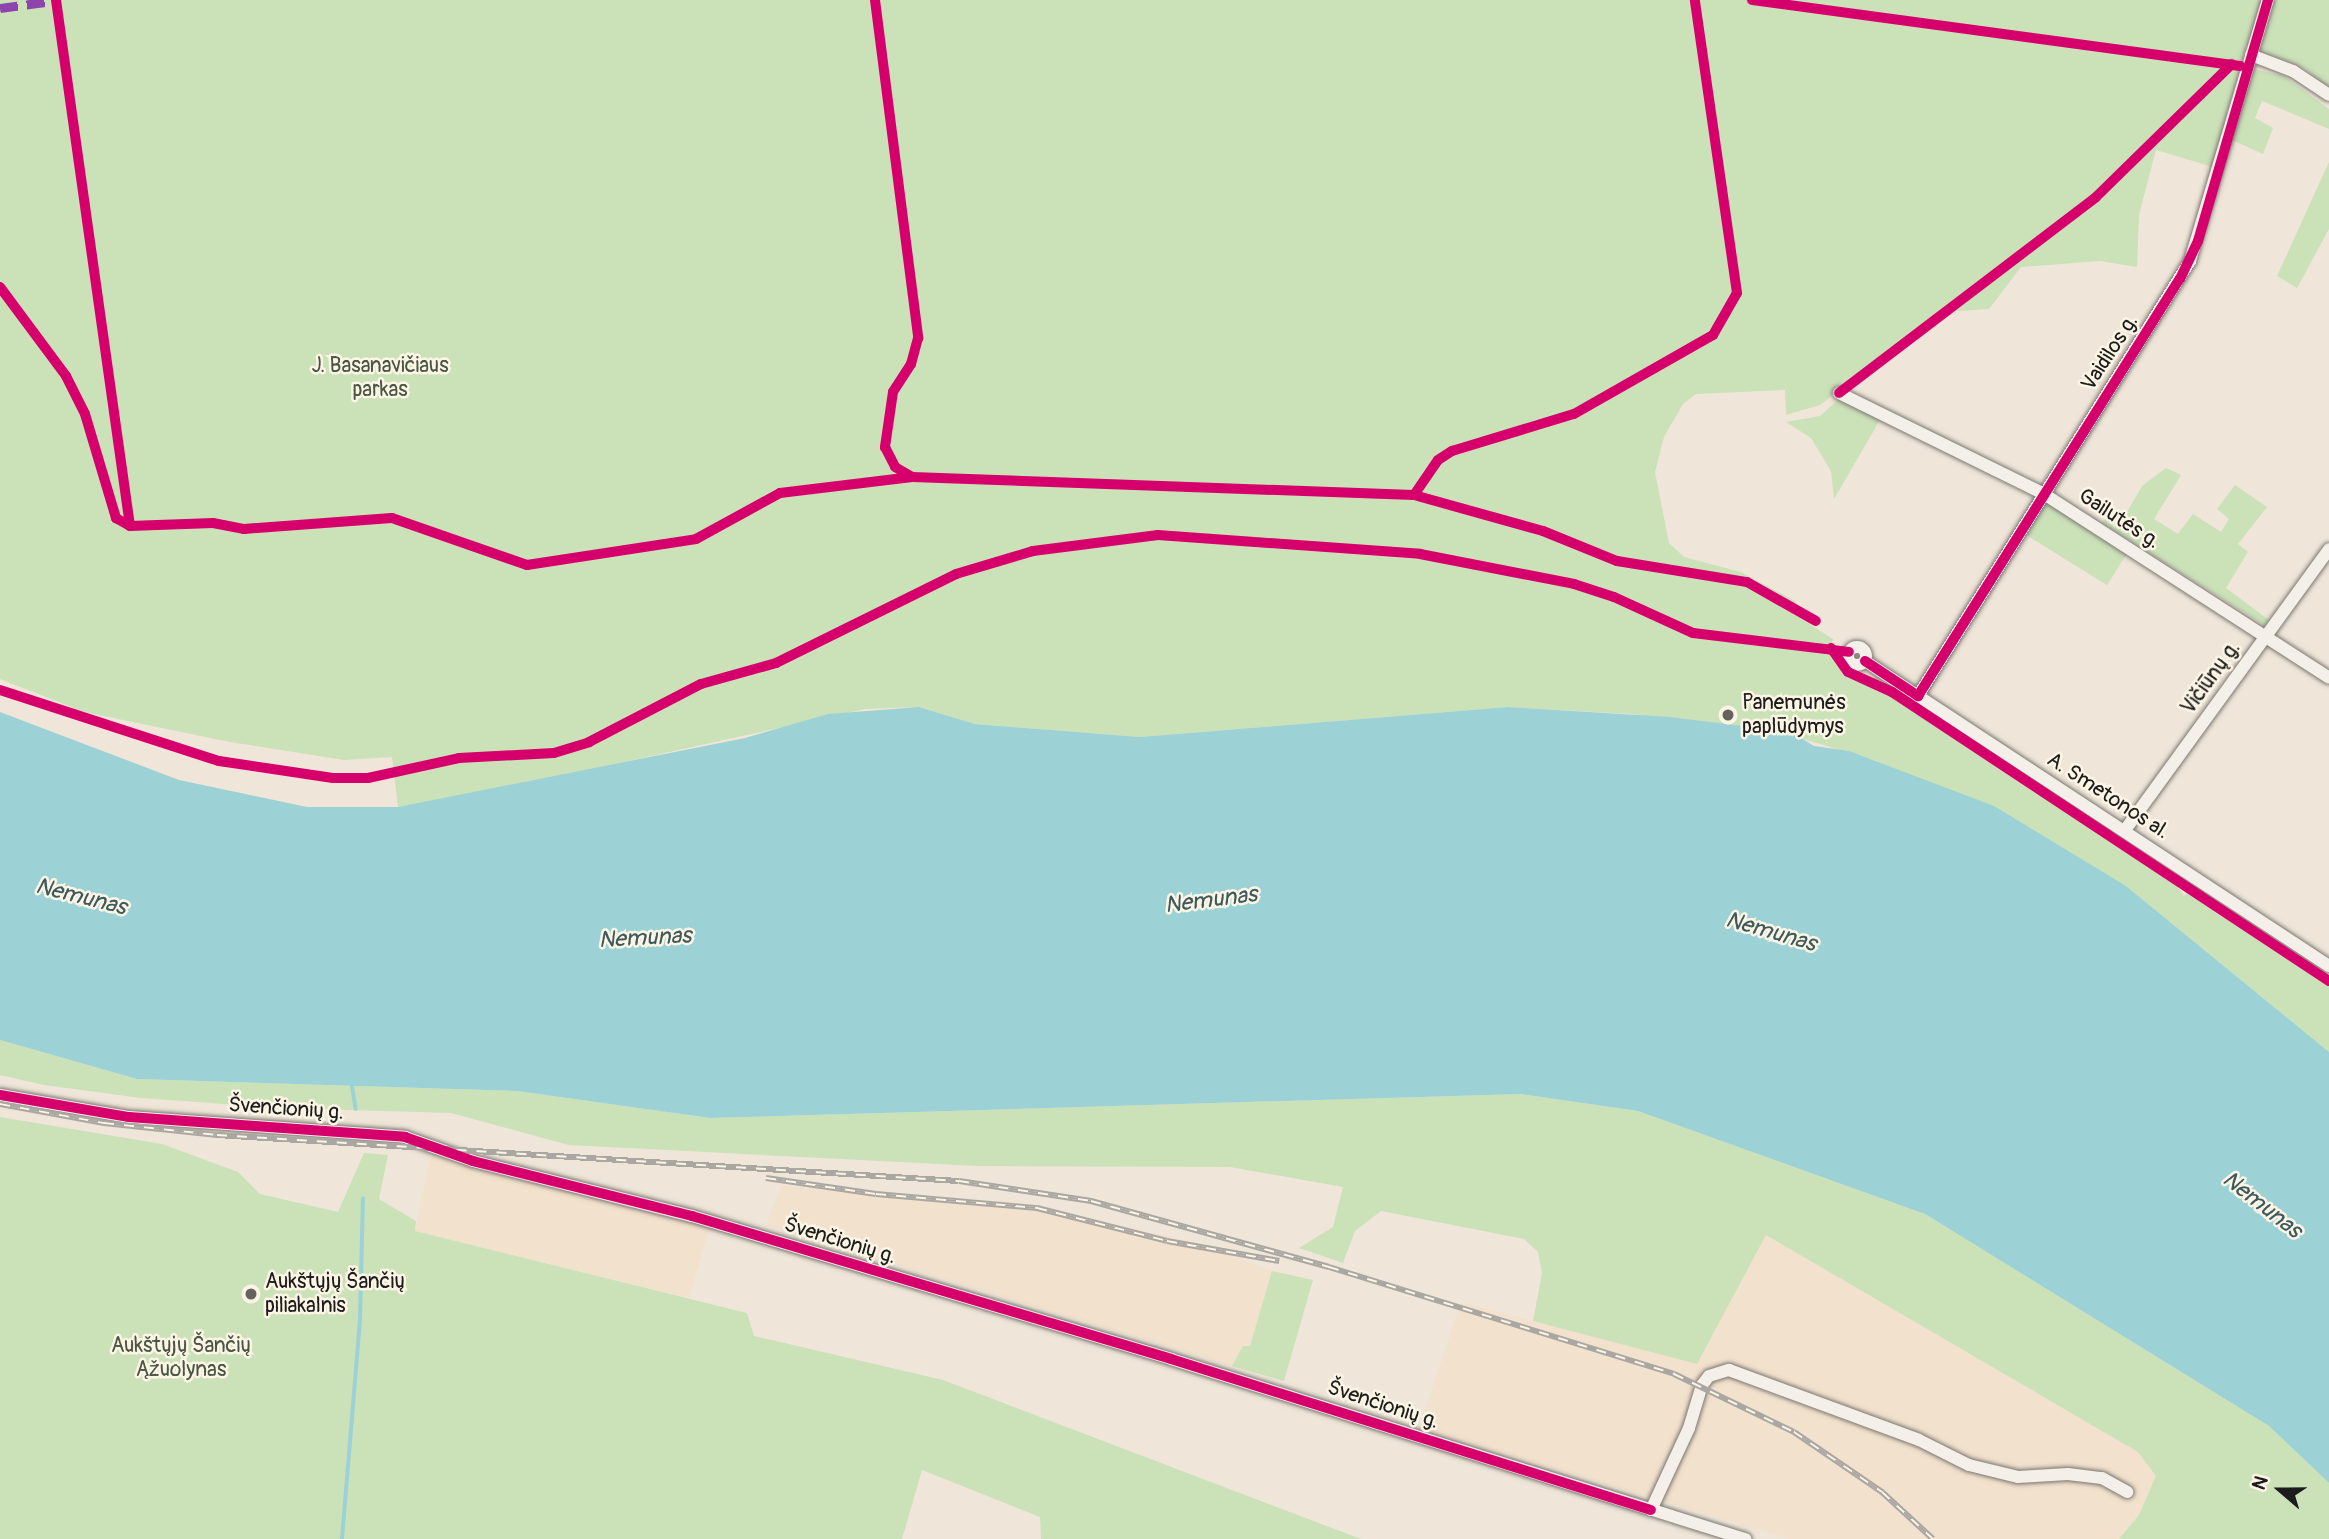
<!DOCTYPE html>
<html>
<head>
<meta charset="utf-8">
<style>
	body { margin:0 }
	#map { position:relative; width:2329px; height:1539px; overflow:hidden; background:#efe6d9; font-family:Pangolin,sans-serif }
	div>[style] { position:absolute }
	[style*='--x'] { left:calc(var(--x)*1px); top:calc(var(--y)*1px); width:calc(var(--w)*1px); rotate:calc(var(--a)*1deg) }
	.built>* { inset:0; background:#f2e1cc }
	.green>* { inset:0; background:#cbe1b8; transform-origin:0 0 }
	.water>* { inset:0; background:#9cd2d5 }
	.stream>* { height:3.5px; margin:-1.75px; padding:0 1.75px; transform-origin:1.75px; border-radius:1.75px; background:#9cd2d5 }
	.roads { filter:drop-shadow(0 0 2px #7b7771) drop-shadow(0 0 2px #7b7771) }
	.minor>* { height:12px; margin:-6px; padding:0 6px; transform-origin:6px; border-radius:6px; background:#f4f0e9 }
	.minor>.ring { margin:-6px; padding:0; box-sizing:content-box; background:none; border:12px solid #f4f0e9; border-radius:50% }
	.rail>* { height:6px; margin-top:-3px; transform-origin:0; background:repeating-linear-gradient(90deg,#fcf5e5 0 10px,#aaa7a3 0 20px); box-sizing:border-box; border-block:2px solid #aaa7a3 }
	.quiet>* { height:9px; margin-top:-4.5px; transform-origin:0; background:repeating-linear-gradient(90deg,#8e44ad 0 18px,transparent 0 27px) }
	.cycleway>* { height:10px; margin:-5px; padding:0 5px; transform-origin:5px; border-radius:5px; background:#d6006c }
	.dots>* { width:19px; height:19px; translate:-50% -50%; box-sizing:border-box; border:4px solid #fcf5e5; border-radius:50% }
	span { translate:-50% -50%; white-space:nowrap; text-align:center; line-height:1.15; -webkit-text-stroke:5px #fcf5e5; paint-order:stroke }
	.street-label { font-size:21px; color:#1c1c1c }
	.park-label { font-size:21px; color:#485643 }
	.poi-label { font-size:21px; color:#1c1c1c }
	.left { translate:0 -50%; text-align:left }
	.water-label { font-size:23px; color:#3d595c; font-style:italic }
	.north { position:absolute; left:2245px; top:1455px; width:70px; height:70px; -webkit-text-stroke:5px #fcf5e5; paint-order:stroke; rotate:290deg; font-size:19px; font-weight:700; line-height:28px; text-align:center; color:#1c1c1c }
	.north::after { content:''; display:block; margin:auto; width:24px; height:32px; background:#1c1c1c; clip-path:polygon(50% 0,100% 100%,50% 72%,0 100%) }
</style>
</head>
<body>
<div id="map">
	<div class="built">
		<i style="clip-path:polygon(431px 1152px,449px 1161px,710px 1225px,689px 1298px,415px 1231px)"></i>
		<i style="clip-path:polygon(781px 1186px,1013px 1202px,1202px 1244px,1272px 1271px,1250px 1347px,1243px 1346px,1232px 1366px,766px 1225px)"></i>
		<i style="clip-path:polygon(1766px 1235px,2138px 1452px,2156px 1476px,2139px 1515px,2119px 1539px,1789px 1539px,1419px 1428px,1461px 1302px,1697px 1364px)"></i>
	</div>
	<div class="green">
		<i style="clip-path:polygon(0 0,2329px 0,2329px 88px,2304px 68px,2246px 45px,2213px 167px,2156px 150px,2139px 215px,2137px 267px,2100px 261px,2021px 267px,1989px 309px,1958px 311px,1948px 307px,1820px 405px,1786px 415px,1785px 390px,1696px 394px,1683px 404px,1664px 437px,1655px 472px,1669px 543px,1684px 557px,1741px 572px,1795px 601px,1811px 625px,1833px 639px,1830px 652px,1844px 674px,1870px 683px,1875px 676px,2113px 830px,2108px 840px,2175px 883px,2184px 896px,2196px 885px,2329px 974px,2329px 1052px,2126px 886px,1876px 761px,1797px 737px,1631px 714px,1508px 707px,1140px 737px,975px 724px,919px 707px,865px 709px,483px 793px,398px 807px,392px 757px,344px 760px,230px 742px,84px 712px,0 679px)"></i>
		<i style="clip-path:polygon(2254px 69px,2284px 76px,2329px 109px,2329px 129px,2262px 101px,2255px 118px,2273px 128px,2263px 154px,2232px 140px)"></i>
		<i style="clip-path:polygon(2329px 162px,2329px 229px,2297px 288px,2277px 276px)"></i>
		<i style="clip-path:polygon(1840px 398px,1880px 420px,1834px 499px,1831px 471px,1811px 438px,1786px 422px,1820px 416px)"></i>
		<i style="clip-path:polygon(2166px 468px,2181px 475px,2154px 519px,2178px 534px,2193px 514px,2221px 532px,2229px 519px,2217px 509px,2235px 485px,2267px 507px,2238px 544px,2248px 552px,2226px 588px,2269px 620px,2264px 625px,2102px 523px,2111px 510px,2124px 517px,2142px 486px)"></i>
		<i style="left:2046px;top:500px;width:97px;height:40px;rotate:32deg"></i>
		<i style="clip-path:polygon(0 1040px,137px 1079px,517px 1091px,710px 1118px,1521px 1094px,1638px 1111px,1925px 1214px,2269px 1426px,2329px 1483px,2329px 1539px,2119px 1539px,2139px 1515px,2156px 1476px,2138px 1452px,1766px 1235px,1697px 1364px,1533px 1321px,1542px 1273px,1538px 1252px,1524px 1239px,1381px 1211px,1355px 1231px,1343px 1263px,1299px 1248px,1333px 1227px,1343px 1187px,1230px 1167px,977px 1166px,569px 1145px,451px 1113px,282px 1108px,141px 1098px,44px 1085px,0 1075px)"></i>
		<i style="clip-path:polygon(0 1117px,162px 1144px,238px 1172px,260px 1194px,338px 1212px,364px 1153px,388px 1155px,379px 1199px,416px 1221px,415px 1231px,747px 1313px,754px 1336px,943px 1380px,1361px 1539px,1041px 1539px,1040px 1517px,922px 1470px,902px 1539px,0 1539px)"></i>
		<i style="clip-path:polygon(1272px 1271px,1313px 1280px,1284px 1381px,1232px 1366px,1243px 1346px,1250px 1346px)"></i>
	</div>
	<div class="water">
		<i style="clip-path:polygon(919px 707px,975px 724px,1140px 737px,1508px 707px,1670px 717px,1791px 732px,1814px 746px,1849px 751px,1994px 806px,2126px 886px,2329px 1052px,2329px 1483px,2269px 1426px,1925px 1214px,1638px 1111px,1521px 1094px,710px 1118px,517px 1091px,137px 1079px,0 1040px,0 712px,179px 780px,307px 807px,398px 807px,745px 738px,828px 714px)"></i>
	</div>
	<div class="stream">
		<i style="--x:352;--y:1083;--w:26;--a:81"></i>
		<i style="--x:342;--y:1539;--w:221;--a:-85.3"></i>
		<i style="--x:360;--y:1319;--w:120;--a:-88.6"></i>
	</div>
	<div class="roads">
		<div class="minor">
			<i style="--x:2251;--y:55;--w:45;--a:20.9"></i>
			<i style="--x:2293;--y:71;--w:43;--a:33.7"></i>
			<i style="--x:1839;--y:393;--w:229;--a:26.2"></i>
			<i style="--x:2044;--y:494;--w:339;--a:32.8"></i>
			<i class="ring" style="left:1848px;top:647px;width:6px;height:6px"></i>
			<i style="--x:1865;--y:661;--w:555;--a:33.32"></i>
			<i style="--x:1918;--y:696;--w:513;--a:-57.98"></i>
			<i style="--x:2190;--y:261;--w:272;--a:-73.4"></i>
			<i style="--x:2125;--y:830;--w:347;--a:-54"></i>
			<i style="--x:0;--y:1095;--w:131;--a:9.7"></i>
			<i style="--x:129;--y:1117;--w:277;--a:4.1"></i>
			<i style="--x:405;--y:1137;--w:72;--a:19.4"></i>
			<i style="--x:473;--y:1161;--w:226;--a:14.1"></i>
			<i style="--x:692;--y:1216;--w:500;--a:16.6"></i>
			<i style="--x:1171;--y:1359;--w:602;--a:17.41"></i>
			<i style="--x:1651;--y:1510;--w:90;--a:-65.1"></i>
			<i style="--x:1689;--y:1428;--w:45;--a:-73.2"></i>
			<i style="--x:1702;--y:1385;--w:11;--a:-52"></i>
			<i style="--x:1709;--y:1376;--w:21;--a:-17"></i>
			<i style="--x:1729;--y:1370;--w:202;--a:20.2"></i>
			<i style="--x:1919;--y:1440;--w:56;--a:26.6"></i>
			<i style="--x:1969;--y:1465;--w:50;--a:13.8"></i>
			<i style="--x:2018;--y:1477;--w:50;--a:-3.4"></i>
			<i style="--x:2068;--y:1474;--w:34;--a:7"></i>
			<i style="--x:2102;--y:1478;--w:29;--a:29"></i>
		</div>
	</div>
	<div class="rail">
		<i style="--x:0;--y:1104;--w:106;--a:10.4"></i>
		<i style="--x:104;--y:1123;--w:114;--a:6.1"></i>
		<i style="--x:217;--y:1135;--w:743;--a:3.55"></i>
		<i style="--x:959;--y:1181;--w:134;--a:8.6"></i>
		<i style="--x:1091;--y:1201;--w:247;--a:15.5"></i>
		<i style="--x:1329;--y:1267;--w:361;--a:17.2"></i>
		<i style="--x:1674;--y:1374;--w:133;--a:25.8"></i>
		<i style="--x:1794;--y:1432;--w:107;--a:34.3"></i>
		<i style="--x:1882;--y:1492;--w:69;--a:42.7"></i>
		<i style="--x:766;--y:1178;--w:111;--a:8.3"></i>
		<i style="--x:876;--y:1194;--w:162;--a:5"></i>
		<i style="--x:1037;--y:1208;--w:134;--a:14.2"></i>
		<i style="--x:1167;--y:1241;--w:114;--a:10.1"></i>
	</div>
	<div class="quiet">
		<i style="--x:0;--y:8;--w:61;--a:-7.6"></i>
	</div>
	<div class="cycleway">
		<i style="--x:56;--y:0;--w:531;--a:81.99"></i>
		<i style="--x:875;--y:0;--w:341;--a:82.7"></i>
		<i style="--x:918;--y:338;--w:27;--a:105"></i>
		<i style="--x:911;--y:364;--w:33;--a:123"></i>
		<i style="--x:893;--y:392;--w:56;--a:98.3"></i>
		<i style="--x:885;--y:447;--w:22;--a:63"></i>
		<i style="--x:895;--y:467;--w:20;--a:30"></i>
		<i style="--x:1752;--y:0;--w:493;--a:7.7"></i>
		<i style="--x:0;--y:287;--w:111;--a:53.4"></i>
		<i style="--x:66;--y:376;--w:42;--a:63.4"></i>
		<i style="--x:85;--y:414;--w:109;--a:73.4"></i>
		<i style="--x:116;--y:518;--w:16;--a:30"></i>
		<i style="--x:130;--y:526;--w:83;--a:-2.1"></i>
		<i style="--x:213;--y:523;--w:32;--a:11"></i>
		<i style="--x:244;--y:529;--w:148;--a:-4.3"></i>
		<i style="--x:392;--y:518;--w:143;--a:19.2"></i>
		<i style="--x:527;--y:565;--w:171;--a:-8.7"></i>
		<i style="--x:696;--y:539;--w:96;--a:-28.7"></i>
		<i style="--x:780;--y:493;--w:133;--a:-6.9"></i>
		<i style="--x:912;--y:477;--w:502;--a:2.05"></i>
		<i style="--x:1414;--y:495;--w:134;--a:15.6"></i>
		<i style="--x:1543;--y:531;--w:80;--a:22.1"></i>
		<i style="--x:1617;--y:561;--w:132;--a:9.2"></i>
		<i style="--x:1747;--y:582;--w:79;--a:29.5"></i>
		<i style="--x:1839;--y:393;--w:323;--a:-37.3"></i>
		<i style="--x:2096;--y:197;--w:190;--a:-44.4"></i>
		<i style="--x:1414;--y:495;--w:42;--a:-55.6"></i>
		<i style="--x:1438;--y:460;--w:17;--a:-33"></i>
		<i style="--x:1452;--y:451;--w:127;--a:-16.9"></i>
		<i style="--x:1574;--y:414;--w:160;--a:-29.6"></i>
		<i style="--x:1713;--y:335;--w:48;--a:-60.3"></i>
		<i style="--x:1737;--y:293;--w:296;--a:-98.2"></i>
		<i style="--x:1831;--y:648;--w:29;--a:55"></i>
		<i style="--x:1848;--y:672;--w:48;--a:24.4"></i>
		<i style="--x:1892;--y:692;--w:524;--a:33.48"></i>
		<i style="--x:1865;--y:661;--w:64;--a:33.4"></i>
		<i style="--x:1918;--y:696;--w:492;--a:-57.9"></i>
		<i style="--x:2180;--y:279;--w:42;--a:-64.7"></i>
		<i style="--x:2198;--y:241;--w:251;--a:-73.8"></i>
		<i style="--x:0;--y:690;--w:230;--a:18"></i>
		<i style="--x:219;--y:761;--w:115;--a:8.5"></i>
		<i style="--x:333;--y:778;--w:35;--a:0"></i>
		<i style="--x:368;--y:778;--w:93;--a:-12.4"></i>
		<i style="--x:459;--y:758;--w:95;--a:-3"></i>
		<i style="--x:554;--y:753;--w:37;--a:-17"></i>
		<i style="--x:589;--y:742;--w:126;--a:-27.4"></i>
		<i style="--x:701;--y:684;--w:78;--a:-15.6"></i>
		<i style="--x:776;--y:663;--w:201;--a:-26.3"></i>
		<i style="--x:956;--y:574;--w:80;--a:-16.6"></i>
		<i style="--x:1033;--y:551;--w:126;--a:-7.3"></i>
		<i style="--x:1158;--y:535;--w:263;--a:4.1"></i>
		<i style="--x:1420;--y:554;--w:157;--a:11"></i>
		<i style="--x:1574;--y:584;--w:42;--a:18"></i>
		<i style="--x:1614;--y:597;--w:87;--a:24.5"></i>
		<i style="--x:1693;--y:633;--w:157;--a:6.9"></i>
		<i style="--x:0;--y:1095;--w:131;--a:9.7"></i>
		<i style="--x:129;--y:1117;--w:277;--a:4.1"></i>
		<i style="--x:405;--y:1137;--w:72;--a:19.4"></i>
		<i style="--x:473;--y:1161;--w:226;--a:14.1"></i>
		<i style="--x:692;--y:1216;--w:500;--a:16.6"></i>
		<i style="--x:1171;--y:1359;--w:503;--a:17.46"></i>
	</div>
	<div class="dots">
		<i style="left:1728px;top:715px;background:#66635e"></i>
		<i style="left:251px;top:1294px;background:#66635e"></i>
	</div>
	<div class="street-label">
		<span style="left:2110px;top:353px;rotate:-57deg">Vaidilos g.</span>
		<span style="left:2119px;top:519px;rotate:33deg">Gailutės g.</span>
		<span style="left:2211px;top:678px;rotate:-54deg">Vičiūnų g.</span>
		<span style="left:2108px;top:796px;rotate:33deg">A. Smetonos al.</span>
		<span style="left:286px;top:1109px;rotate:4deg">Švenčionių g.</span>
		<span style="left:840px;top:1241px;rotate:17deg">Švenčionių g.</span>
		<span style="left:1383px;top:1405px;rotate:18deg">Švenčionių g.</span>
	</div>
	<div class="park-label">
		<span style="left:380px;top:378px">J. Basanavičiaus<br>parkas</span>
		<span style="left:181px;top:1358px">Aukštųjų Šančių<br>Ąžuolynas</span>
	</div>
	<div class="poi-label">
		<span class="left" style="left:1742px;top:715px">Panemunės<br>paplūdymys</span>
		<span class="left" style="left:265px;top:1294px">Aukštųjų Šančių<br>piliakalnis</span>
	</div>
	<div class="water-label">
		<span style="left:81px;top:897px;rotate:14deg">Nemunas</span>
		<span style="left:1211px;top:900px;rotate:-7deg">Nemunas</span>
		<span style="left:1771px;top:932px;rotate:16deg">Nemunas</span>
		<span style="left:645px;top:938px;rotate:-3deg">Nemunas</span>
		<span style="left:2262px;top:1205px;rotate:38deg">Nemunas</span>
	</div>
	<div class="north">N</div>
</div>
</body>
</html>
